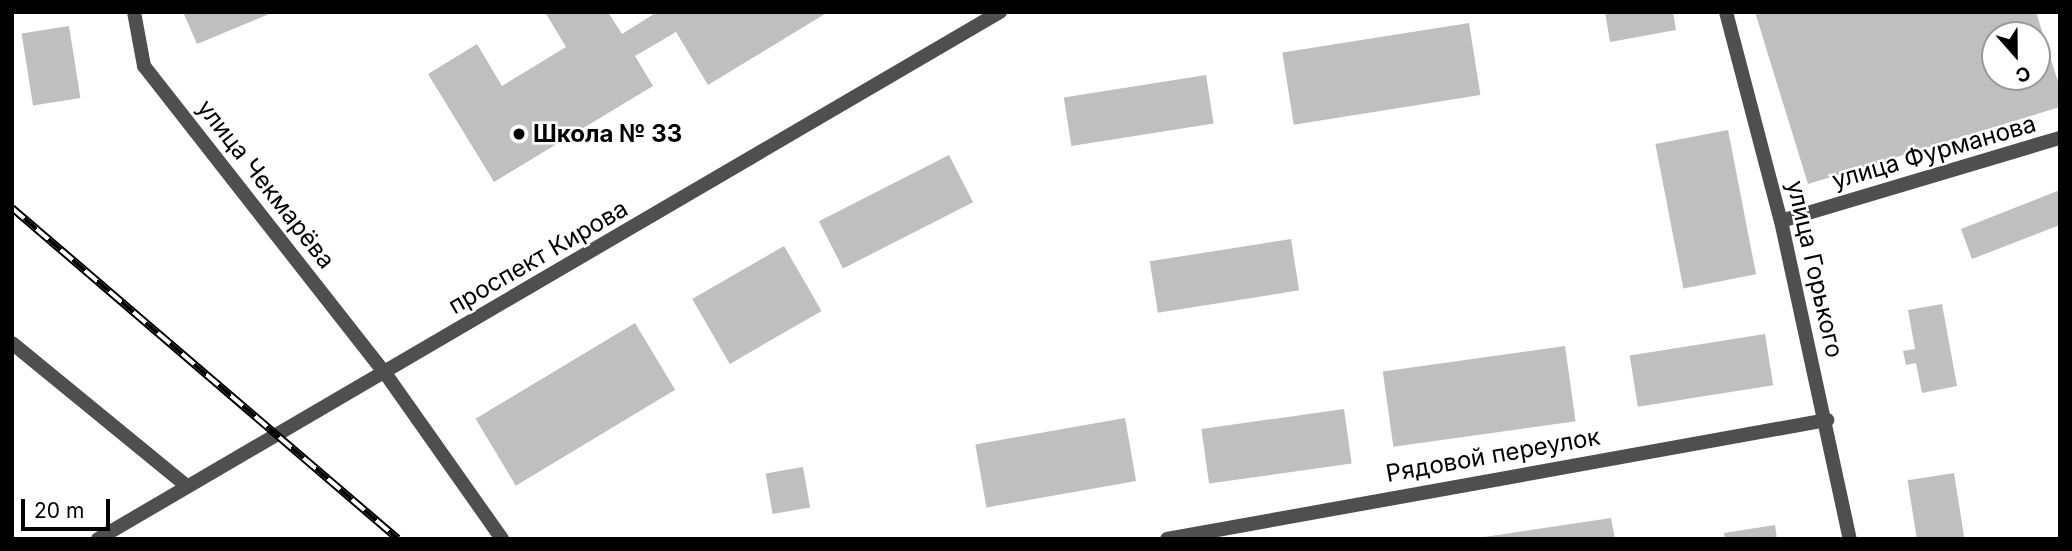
<!DOCTYPE html>
<html>
<head>
<meta charset="utf-8">
<style>
	body { margin:0 }
	#map { position:relative; width:2072px; height:551px; overflow:hidden; background:#fff; font-family:Inter,sans-serif }
	div>[style] { position:absolute }
	[style*='--x'] { left:calc(var(--x)*1px); top:calc(var(--y)*1px); width:calc(var(--w)*1px); rotate:calc(var(--a)*1deg) }
	.building>* { inset:0; background:#bfbfbf; transform-origin:0 0 }
	.minor>* { height:14px; margin:-7px; padding:0 7px; transform-origin:7px; border-radius:7px; background:#4f4f4f }
	.tertiary>* { height:14px; margin:-7px; padding:0 7px; transform-origin:7px; border-radius:7px; background:#4f4f4f }
	.rail>* { height:8px; margin-top:-4px; transform-origin:0; background:repeating-linear-gradient(90deg,#fff 0 16px,#000 0 32px); box-sizing:border-box; border-block:2px solid #000 }
	.dots>* { width:19px; height:19px; translate:-50% -50%; box-sizing:border-box; border:4px solid #fff; border-radius:50% }
	span { translate:-50% -50%; white-space:nowrap; text-align:center; line-height:1.15; -webkit-text-stroke:5px #fff; paint-order:stroke }
	.poi-label { font-size:24px; color:#000; font-weight:700 }
	.left { translate:0 -50%; text-align:left }
	.street-label { font-size:24px; color:#000 }
	.frame { position:absolute; inset:0; border:14px solid #000; pointer-events:none }
	.north { position:absolute; left:1981px; top:21px; width:70px; height:70px; box-sizing:border-box; background:#fff; border:2px solid #999; border-radius:50%; rotate:159deg; font-size:19px; font-weight:700; line-height:28px; text-align:center; color:#000 }
	.north::after { content:''; display:block; margin:auto; width:24px; height:32px; background:#000; clip-path:polygon(50% 0,100% 100%,50% 72%,0 100%) }
	.scale { position:absolute; left:21px; top:499px; width:89px; height:32px; box-sizing:border-box; border:4px solid #000; border-top:0; padding-left:9px; font-size:21px; line-height:24px; white-space:nowrap; color:#000; -webkit-text-stroke:5px #fff; paint-order:stroke }
</style>
</head>
<body>
<div id="map">
	<div class="building">
		<i style="clip-path:polygon(183px 12px,274px 12px,197px 44px)"></i>
		<i style="clip-path:polygon(545px 12px,608px 12px,622px 34px,657px 12px,828px 12px,708px 85px,676px 32px,635px 56px,653px 86px,494px 182px,428px 74px,477px 44px,502px 86px,566px 47px)"></i>
		<i style="clip-path:polygon(1605px 12px,1673px 12px,1676px 30px,1610px 42px)"></i>
		<i style="clip-path:polygon(evenodd,1755px 12px,2036px 12px,2060px 88px,2060px 107px,1808px 184px,1755px 12px,1995px 35px,2037px 35px,2037px 77px,1995px 77px,1995px 35px)"></i>
		<i style="left:1469px;top:23px;width:73px;height:189px;rotate:81deg"></i>
		<i style="left:69px;top:26px;width:73px;height:48px;rotate:81deg"></i>
		<i style="left:1206px;top:75px;width:49px;height:144px;rotate:81deg"></i>
		<i style="left:1728px;top:130px;width:147px;height:74px;rotate:79deg"></i>
		<i style="left:949px;top:155px;width:53px;height:146px;rotate:63deg"></i>
		<i style="clip-path:polygon(2060px 190px,2060px 225px,1972px 259px,1961px 229px)"></i>
		<i style="left:1291px;top:239px;width:52px;height:143px;rotate:81deg"></i>
		<i style="left:784px;top:246px;width:75px;height:106px;rotate:60deg"></i>
		<i style="clip-path:polygon(1942px 304px,1957px 386px,1922px 393px,1916px 363px,1906px 365px,1903px 351px,1915px 349px,1908px 310px)"></i>
		<i style="left:635px;top:323px;width:78px;height:186px;rotate:59deg"></i>
		<i style="left:1765px;top:334px;width:52px;height:137px;rotate:81deg"></i>
		<i style="left:1565px;top:346px;width:76px;height:184px;rotate:82deg"></i>
		<i style="left:1344px;top:409px;width:55px;height:144px;rotate:82deg"></i>
		<i style="left:1125px;top:418px;width:64px;height:152px;rotate:80deg"></i>
		<i style="left:803px;top:467px;width:41px;height:38px;rotate:80deg"></i>
		<i style="left:1954px;top:473px;width:67px;height:47px;rotate:81deg"></i>
		<i style="clip-path:polygon(1611px 518px,1615px 539px,1484px 539px,1484px 537px)"></i>
		<i style="clip-path:polygon(1775px 525px,1777px 539px,1725px 539px,1724px 533px)"></i>
	</div>
	<div class="minor">
		<i style="--x:1781;--y:221;--w:291;--a:-16.6"></i>
		<i style="--x:12;--y:343;--w:226;--a:39.3"></i>
		<i style="--x:385;--y:373;--w:203;--a:54.8"></i>
		<i style="--x:1167;--y:539;--w:671;--a:-10.22"></i>
	</div>
	<div class="tertiary">
		<i style="--x:134;--y:12;--w:55;--a:79.5"></i>
		<i style="--x:144;--y:66;--w:390;--a:51.9"></i>
		<i style="--x:1726;--y:12;--w:216;--a:75.3"></i>
		<i style="--x:1781;--y:221;--w:325;--a:77.8"></i>
		<i style="--x:98;--y:539;--w:1045;--a:-30.3"></i>
	</div>
	<div class="rail">
		<i style="--x:12;--y:208;--w:508;--a:40.61"></i>
	</div>
	<div class="dots">
		<i style="left:519px;top:134px;background:#000"></i>
	</div>
	<div class="poi-label">
		<span class="left" style="left:533px;top:134px">Школа № 33</span>
	</div>
	<div class="street-label">
		<span style="left:1934px;top:152px;rotate:-16deg">улица Фурманова</span>
		<span style="left:266px;top:184px;rotate:52deg">улица Чекмарёва</span>
		<span style="left:538px;top:257px;rotate:-30deg">проспект Кирова</span>
		<span style="left:1815px;top:269px;rotate:77deg">улица Горького</span>
		<span style="left:1493px;top:455px;rotate:-10deg">Рядовой переулок</span>
	</div>
	<div class="frame"></div>
	<div class="north">С</div>
	<div class="scale">20 m</div>
</div>
</body>
</html>
